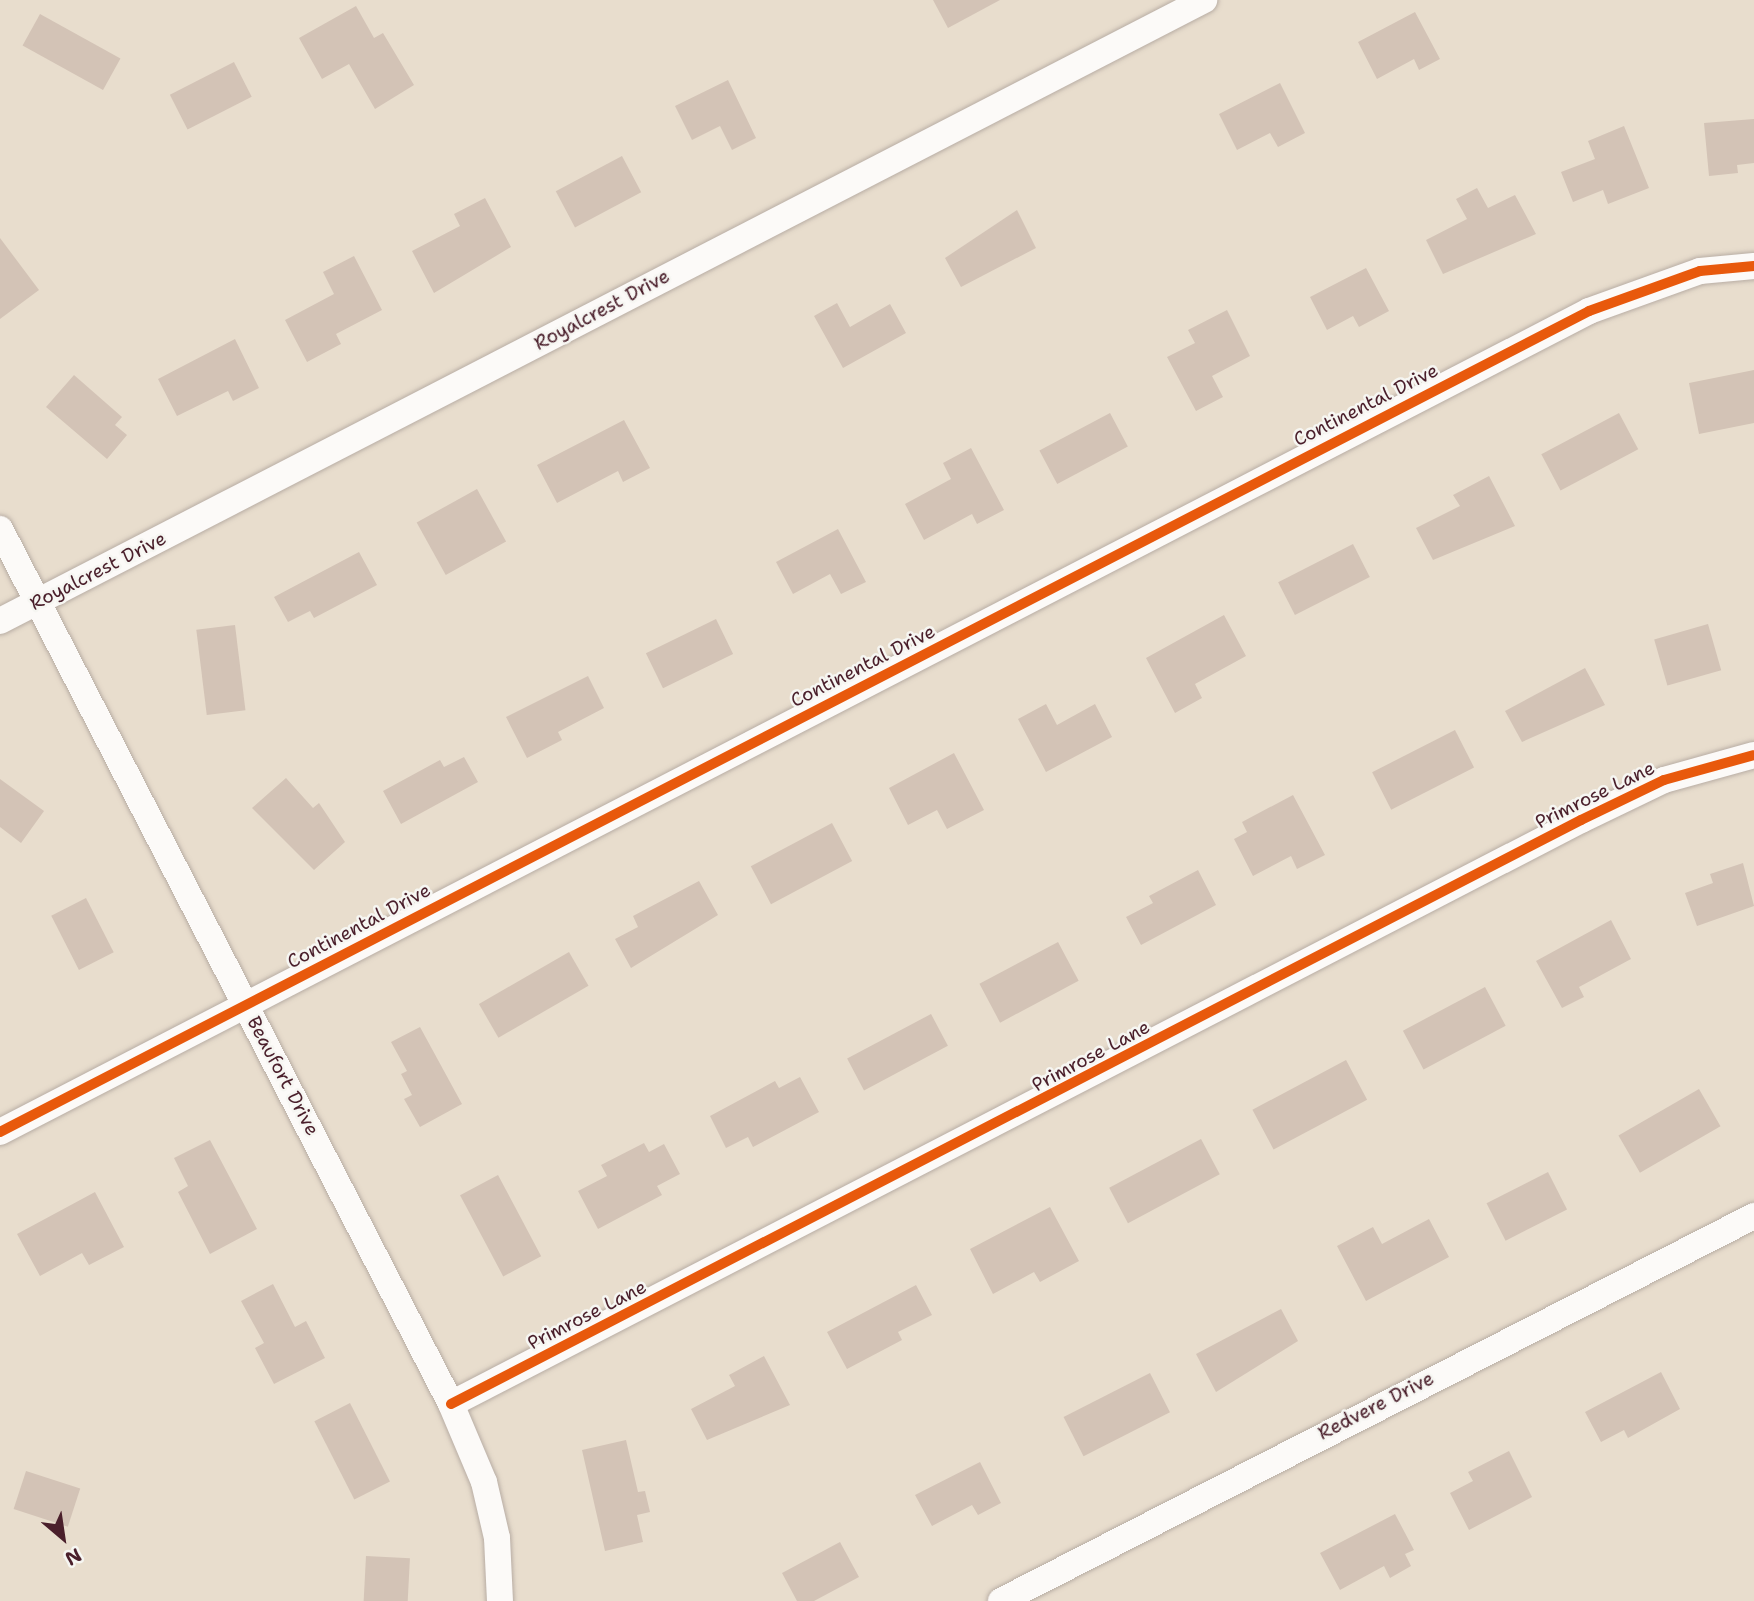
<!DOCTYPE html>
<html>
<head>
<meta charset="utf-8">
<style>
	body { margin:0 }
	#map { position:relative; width:1754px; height:1601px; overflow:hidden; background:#e8ddcd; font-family:"Shantell Sans",sans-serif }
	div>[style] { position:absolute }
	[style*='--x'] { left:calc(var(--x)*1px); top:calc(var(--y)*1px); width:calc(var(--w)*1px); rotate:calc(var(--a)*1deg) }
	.building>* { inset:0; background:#d3c3b6; transform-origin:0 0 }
	.roads { filter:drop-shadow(0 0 2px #b8ada4) drop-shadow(0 0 2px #b8ada4) }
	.minor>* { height:26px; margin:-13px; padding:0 13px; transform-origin:13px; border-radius:13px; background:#fcfaf8 }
	.cycleway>* { height:10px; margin:-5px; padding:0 5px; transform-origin:5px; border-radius:5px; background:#e8590c }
	span { translate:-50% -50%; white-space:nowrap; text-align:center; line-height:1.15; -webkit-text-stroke:5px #f6f6f2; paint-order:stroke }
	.street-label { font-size:19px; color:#4a1f2b }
	.north { position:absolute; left:28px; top:1503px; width:70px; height:70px; -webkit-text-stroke:5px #f6f6f2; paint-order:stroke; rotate:151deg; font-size:19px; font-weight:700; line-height:28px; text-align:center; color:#4a1f2b }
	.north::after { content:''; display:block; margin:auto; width:24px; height:32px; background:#4a1f2b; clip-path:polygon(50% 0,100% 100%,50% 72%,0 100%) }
</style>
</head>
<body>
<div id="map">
	<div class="building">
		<i style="clip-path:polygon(933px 0,1000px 0,948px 28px)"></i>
		<i style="clip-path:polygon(356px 6px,374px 38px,383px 33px,414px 85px,375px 109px,349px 64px,322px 79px,299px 38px)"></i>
		<i style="clip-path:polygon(1415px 12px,1440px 59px,1419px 70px,1414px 59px,1377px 79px,1358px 42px)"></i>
		<i style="left:40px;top:14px;width:92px;height:36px;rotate:29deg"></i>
		<i style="left:234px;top:62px;width:39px;height:72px;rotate:63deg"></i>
		<i style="clip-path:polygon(728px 80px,756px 138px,732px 150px,720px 126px,692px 140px,675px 106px)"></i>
		<i style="clip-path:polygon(1280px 83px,1305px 133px,1278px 147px,1270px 133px,1237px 150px,1219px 114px)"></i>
		<i style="clip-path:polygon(1754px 119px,1754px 163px,1737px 165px,1738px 173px,1709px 176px,1704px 123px)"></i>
		<i style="clip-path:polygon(1624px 126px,1649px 188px,1608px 204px,1603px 190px,1573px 202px,1561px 172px,1595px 159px,1588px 141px)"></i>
		<i style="left:622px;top:156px;width:41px;height:75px;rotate:62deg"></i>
		<i style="clip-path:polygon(1477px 188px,1488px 208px,1515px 195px,1536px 234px,1443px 274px,1426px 240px,1467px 219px,1456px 199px)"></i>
		<i style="clip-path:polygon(485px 198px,511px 247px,434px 293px,412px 251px,460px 226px,454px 214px)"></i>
		<i style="clip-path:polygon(1017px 210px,1036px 248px,961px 287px,945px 258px)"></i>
		<i style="clip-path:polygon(0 238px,39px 290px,0 319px)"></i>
		<i style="clip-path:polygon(354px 256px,382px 310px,336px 334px,341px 344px,307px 362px,285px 320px,334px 294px,323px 272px)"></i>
		<i style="clip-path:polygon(1366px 268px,1389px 311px,1359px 327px,1353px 316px,1327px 330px,1310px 297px)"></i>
		<i style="clip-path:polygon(837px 303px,850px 327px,890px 304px,906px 333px,843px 368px,814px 316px)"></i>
		<i style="clip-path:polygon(1227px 310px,1250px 356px,1212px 376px,1223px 397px,1196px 411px,1167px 357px,1195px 343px,1188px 330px)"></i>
		<i style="clip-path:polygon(235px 339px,259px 388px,233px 401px,228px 391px,177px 416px,158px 379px)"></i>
		<i style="clip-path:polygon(1754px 370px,1754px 423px,1699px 434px,1689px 383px)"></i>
		<i style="clip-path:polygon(74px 375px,122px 417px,115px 425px,127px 435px,107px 459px,46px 407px)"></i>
		<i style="left:1110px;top:413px;width:38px;height:80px;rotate:62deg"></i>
		<i style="left:1619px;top:413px;width:41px;height:88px;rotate:62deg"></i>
		<i style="clip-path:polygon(624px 420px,650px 468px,623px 482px,618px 471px,557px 503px,537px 465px)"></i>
		<i style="clip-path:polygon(971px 448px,1004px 510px,977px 524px,972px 514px,924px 540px,905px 504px,951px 479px,943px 463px)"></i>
		<i style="clip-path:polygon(1489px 476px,1515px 526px,1433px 560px,1416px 528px,1460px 506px,1453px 495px)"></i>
		<i style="left:477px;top:489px;width:60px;height:69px;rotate:61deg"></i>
		<i style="clip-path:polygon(838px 529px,866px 582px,841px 594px,830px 574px,793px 594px,776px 562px)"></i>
		<i style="left:1353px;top:544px;width:37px;height:84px;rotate:63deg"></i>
		<i style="clip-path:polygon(359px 552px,377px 585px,314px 618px,310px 611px,288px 622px,274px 597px)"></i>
		<i style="clip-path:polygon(1224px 615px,1246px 656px,1195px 684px,1202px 698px,1175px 713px,1146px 658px)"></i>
		<i style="left:716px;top:619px;width:39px;height:78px;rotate:64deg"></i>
		<i style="left:1708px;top:624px;width:48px;height:56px;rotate:74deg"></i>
		<i style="left:235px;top:625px;width:86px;height:39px;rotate:83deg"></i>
		<i style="clip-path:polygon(1585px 668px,1605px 705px,1522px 742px,1505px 711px)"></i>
		<i style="clip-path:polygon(588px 676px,604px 708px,558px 732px,562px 740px,527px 758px,506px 717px)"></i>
		<i style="clip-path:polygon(1046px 704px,1057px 725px,1095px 704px,1112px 737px,1046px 772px,1018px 719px)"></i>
		<i style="left:1455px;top:730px;width:42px;height:93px;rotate:63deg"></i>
		<i style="clip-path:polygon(954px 753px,984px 810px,947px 829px,937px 810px,908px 825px,889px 788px)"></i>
		<i style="clip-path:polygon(464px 757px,478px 782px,401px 824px,383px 791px,440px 760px,444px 767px)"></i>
		<i style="clip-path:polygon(286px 778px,313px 808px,319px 803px,345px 842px,314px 870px,252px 808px)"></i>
		<i style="clip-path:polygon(0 779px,44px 811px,21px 843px,0 827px)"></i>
		<i style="clip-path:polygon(1293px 795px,1325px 855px,1297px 869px,1291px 856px,1253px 876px,1234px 839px,1247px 832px,1242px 822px)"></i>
		<i style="left:832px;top:823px;width:43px;height:92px;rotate:62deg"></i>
		<i style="clip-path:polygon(1743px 863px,1754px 906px,1697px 926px,1685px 893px,1713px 883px,1710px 874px)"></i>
		<i style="clip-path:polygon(1198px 870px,1216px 905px,1141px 945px,1126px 917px,1153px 903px,1149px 896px)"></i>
		<i style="clip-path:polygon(699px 881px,718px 915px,631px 968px,615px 939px,638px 927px,633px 916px)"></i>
		<i style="left:86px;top:898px;width:61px;height:39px;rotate:63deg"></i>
		<i style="clip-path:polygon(1611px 920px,1631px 959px,1579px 987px,1584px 997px,1562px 1008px,1536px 961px)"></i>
		<i style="left:1058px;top:942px;width:44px;height:89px;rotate:62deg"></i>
		<i style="left:569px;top:952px;width:39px;height:104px;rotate:60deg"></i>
		<i style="left:1485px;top:987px;width:44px;height:93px;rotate:62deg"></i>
		<i style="left:931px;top:1014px;width:36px;height:95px;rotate:62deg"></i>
		<i style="clip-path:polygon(420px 1027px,462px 1104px,420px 1127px,404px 1099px,412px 1095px,401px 1074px,407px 1071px,391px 1042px)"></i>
		<i style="left:1346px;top:1060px;width:45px;height:106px;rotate:62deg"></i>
		<i style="clip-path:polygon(800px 1077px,819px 1112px,753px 1147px,748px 1137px,726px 1148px,710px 1116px,775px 1081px,779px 1088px)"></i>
		<i style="left:1699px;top:1089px;width:43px;height:93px;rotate:60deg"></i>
		<i style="left:1201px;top:1139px;width:40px;height:104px;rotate:62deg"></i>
		<i style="clip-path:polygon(210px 1140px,257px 1229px,210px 1254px,178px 1192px,188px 1186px,174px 1158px)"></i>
		<i style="clip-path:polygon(644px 1143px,649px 1152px,664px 1144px,680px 1174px,657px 1186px,662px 1195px,598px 1229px,578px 1191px,607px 1176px,601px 1165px)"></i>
		<i style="left:1548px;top:1172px;width:42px;height:69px;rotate:63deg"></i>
		<i style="left:498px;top:1175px;width:92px;height:43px;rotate:62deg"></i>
		<i style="clip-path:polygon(95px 1192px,124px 1247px,89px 1265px,82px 1253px,40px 1276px,17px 1234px)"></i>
		<i style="clip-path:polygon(1050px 1207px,1079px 1261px,1040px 1282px,1034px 1272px,993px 1294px,970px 1249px)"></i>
		<i style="clip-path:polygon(1429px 1219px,1449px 1257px,1366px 1301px,1337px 1246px,1373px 1227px,1382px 1244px)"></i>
		<i style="clip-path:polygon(273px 1284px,295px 1327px,306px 1321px,325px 1358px,274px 1384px,255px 1348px,264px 1343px,241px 1301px)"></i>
		<i style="clip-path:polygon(916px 1285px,932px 1315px,898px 1332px,902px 1340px,847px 1369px,827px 1332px)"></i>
		<i style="clip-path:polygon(1281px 1309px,1298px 1341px,1216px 1392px,1196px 1354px)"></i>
		<i style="clip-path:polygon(764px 1356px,790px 1405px,707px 1440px,691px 1409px,735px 1386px,729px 1375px)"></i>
		<i style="clip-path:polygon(1661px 1372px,1680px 1409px,1628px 1438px,1624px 1430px,1601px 1442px,1585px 1412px)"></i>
		<i style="left:1150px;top:1373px;width:44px;height:97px;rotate:63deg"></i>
		<i style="left:350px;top:1403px;width:88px;height:40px;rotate:63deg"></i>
		<i style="clip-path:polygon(626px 1440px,638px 1492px,645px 1491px,650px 1512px,637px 1515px,643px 1542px,605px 1551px,582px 1450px)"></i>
		<i style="clip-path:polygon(1509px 1451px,1532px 1497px,1469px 1530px,1450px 1493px,1473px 1481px,1468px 1472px)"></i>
		<i style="clip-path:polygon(980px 1462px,1001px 1503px,978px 1515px,972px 1505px,932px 1526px,915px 1495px)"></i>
		<i style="left:26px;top:1471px;width:57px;height:40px;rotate:18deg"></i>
		<i style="clip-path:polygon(1395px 1514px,1414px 1550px,1405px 1554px,1411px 1566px,1390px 1578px,1384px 1566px,1340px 1590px,1320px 1553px)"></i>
		<i style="clip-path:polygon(840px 1542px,859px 1577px,814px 1601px,797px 1601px,782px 1573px)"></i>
		<i style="left:366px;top:1556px;width:44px;height:45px;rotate:3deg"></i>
	</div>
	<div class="roads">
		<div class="minor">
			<i style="--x:0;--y:529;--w:984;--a:62.73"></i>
			<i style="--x:451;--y:1404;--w:85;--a:67.1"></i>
			<i style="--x:484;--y:1482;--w:57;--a:76.9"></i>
			<i style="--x:497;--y:1538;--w:63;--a:87.3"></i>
			<i style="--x:0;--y:621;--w:1355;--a:-27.28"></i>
			<i style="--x:0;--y:1132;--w:1789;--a:-27.32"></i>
			<i style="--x:1589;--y:311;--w:118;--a:-19.8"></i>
			<i style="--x:1700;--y:271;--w:54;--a:-5.3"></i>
			<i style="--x:451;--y:1404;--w:1272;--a:-27.33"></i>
			<i style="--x:1581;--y:820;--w:92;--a:-25.7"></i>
			<i style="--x:1664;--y:780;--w:93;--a:-15.5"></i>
			<i style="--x:1001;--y:1601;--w:846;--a:-27.08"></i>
		</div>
	</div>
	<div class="cycleway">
		<i style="--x:0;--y:1132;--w:1789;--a:-27.32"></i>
		<i style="--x:1589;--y:311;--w:118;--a:-19.8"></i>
		<i style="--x:1700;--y:271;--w:54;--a:-5.3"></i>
		<i style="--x:451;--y:1404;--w:1272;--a:-27.33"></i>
		<i style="--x:1581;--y:820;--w:92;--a:-25.7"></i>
		<i style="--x:1664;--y:780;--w:93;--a:-15.5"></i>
	</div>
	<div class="street-label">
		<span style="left:602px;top:310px;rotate:-28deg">Royalcrest Drive</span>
		<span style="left:1366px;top:405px;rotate:-27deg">Continental Drive</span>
		<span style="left:98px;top:571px;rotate:-27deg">Royalcrest Drive</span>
		<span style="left:863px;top:666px;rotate:-27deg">Continental Drive</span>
		<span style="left:1595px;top:795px;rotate:-26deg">Primrose Lane</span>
		<span style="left:359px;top:926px;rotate:-28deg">Continental Drive</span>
		<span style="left:1091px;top:1056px;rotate:-28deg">Primrose Lane</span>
		<span style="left:283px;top:1076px;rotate:62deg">Beaufort Drive</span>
		<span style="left:587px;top:1315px;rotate:-27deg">Primrose Lane</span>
		<span style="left:1376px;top:1406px;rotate:-27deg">Redvere Drive</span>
	</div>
	<div class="north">N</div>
</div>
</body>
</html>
